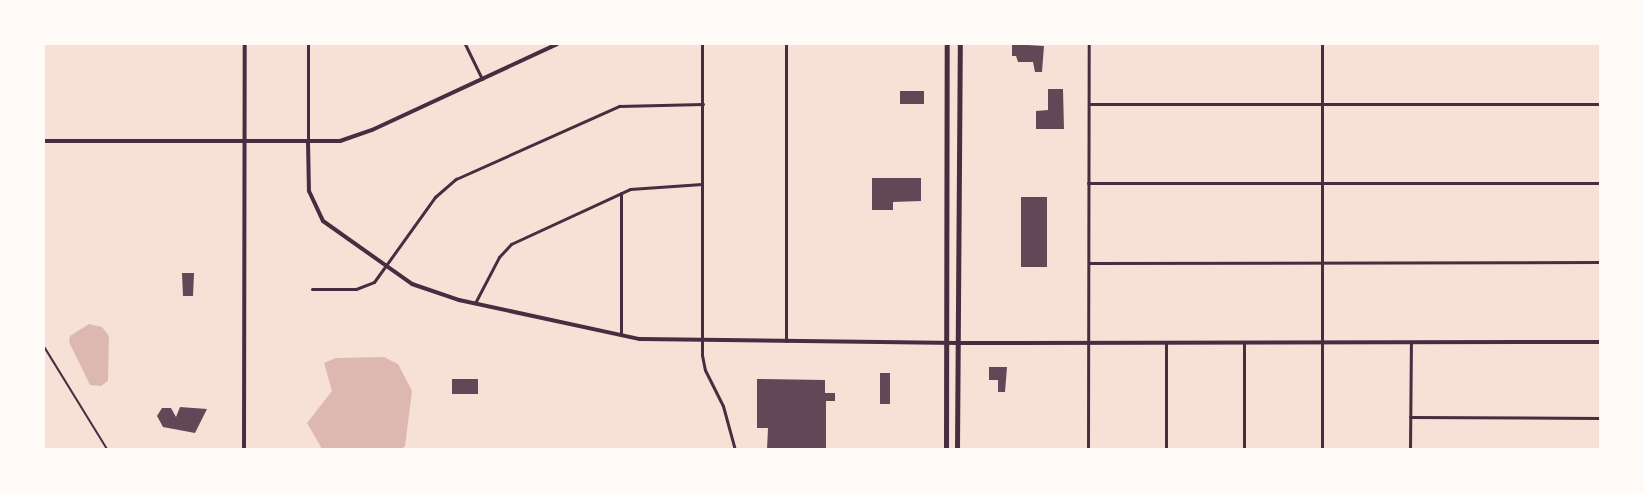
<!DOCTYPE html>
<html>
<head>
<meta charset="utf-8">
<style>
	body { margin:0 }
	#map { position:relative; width:1644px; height:493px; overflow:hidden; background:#f7e1d7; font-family:Lato,sans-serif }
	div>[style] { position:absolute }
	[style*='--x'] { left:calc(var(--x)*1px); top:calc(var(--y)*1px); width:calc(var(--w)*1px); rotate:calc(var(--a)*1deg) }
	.water>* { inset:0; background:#dcb8b0 }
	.building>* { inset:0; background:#644757; transform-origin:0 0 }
	.path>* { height:1.5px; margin:-0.75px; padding:0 0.75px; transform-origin:0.75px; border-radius:0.75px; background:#4a2c40 }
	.minor>* { height:3px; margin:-1.5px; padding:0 1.5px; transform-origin:1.5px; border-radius:1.5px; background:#4a2c40 }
	.tertiary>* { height:4px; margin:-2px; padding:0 2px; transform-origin:2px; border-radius:2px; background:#4a2c40 }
	.primary>* { height:4.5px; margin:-2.25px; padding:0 2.25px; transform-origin:2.25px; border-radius:2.25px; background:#4a2c40 }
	span { translate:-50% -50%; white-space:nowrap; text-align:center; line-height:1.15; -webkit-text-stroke:4.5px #fffaf5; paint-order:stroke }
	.frame { position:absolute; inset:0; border:45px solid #fffaf5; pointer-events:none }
</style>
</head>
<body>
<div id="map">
	<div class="water">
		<i style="clip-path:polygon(89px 324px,102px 327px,109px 336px,108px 381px,101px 386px,90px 385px,69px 342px,70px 336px)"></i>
		<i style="clip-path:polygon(384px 357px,398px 364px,412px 391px,405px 446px,400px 450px,322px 449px,307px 423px,332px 391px,324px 363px,336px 358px)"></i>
	</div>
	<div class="building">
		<i style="clip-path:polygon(1012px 44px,1044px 46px,1042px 72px,1035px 72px,1033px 62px,1018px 62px,1016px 56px,1012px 56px)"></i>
		<i style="clip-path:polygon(1048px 89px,1063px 89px,1064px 129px,1036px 129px,1036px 111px,1048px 110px)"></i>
		<i style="left:900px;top:91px;width:24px;height:13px"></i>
		<i style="clip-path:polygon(872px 178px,921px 178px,921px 201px,893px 202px,893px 210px,872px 210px)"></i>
		<i style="left:1021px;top:197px;width:26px;height:70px"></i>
		<i style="clip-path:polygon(182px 273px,194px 273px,193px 296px,183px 296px)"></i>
		<i style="clip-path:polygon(989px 367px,1007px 367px,1005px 392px,998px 392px,998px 380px,989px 380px)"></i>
		<i style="left:880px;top:373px;width:10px;height:31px"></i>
		<i style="left:452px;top:379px;width:26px;height:15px"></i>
		<i style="clip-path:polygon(757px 379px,825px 380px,825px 393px,835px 393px,835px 401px,826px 401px,826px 450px,767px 450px,768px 428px,757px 428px)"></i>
		<i style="clip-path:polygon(180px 407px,207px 409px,195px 433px,163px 427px,157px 416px,162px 408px,171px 408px,176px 417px)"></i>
	</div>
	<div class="path">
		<i style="--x:44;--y:346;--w:122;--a:58.4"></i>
	</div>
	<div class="minor">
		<i style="--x:308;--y:44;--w:97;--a:90"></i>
		<i style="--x:465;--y:44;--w:39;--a:64"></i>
		<i style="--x:702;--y:44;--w:311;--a:90"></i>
		<i style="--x:702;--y:355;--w:15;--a:79"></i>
		<i style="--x:705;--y:370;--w:40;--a:63.4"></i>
		<i style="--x:723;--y:406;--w:46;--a:74.7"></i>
		<i style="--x:1089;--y:104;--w:511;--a:0"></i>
		<i style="--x:1088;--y:183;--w:512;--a:0"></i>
		<i style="--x:621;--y:193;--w:142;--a:90"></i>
		<i style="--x:1089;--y:263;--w:511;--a:-0.11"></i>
		<i style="--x:312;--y:289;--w:44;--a:0"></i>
		<i style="--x:356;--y:289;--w:19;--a:-21"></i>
		<i style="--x:374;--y:282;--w:105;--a:-54.3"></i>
		<i style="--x:435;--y:197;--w:28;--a:-41"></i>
		<i style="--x:456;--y:179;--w:179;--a:-24.1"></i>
		<i style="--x:619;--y:106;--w:84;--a:-1.4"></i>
		<i style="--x:475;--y:303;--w:52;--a:-62.4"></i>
		<i style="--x:499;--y:257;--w:18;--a:-47"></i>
		<i style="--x:511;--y:244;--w:131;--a:-24.8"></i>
		<i style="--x:630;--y:189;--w:72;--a:-4"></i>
		<i style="--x:786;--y:341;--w:297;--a:-90"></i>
		<i style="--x:1410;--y:417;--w:190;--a:0.3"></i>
		<i style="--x:1088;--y:450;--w:406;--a:-89.9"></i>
		<i style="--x:1166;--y:450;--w:107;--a:-90"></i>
		<i style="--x:1244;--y:450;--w:107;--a:-90"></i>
		<i style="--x:1322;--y:450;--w:406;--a:-90"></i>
		<i style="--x:1410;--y:450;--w:108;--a:-89.5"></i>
	</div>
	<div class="tertiary">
		<i style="--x:44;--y:141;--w:296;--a:0"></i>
		<i style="--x:340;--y:141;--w:34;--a:-19"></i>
		<i style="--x:372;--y:130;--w:204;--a:-24.9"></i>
		<i style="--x:308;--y:141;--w:50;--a:88.9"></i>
		<i style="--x:309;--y:191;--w:33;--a:65"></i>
		<i style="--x:323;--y:221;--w:109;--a:35.3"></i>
		<i style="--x:412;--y:284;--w:50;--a:18.8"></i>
		<i style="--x:459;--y:300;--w:185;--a:12.2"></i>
		<i style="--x:640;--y:339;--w:318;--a:0.7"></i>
		<i style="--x:958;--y:343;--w:642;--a:-0.09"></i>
		<i style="--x:244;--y:450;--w:406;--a:-89.9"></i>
	</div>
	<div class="primary">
		<i style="--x:946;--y:450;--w:406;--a:-89.9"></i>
		<i style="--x:957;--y:450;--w:406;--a:-89.6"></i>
	</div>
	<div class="frame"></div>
</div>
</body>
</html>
